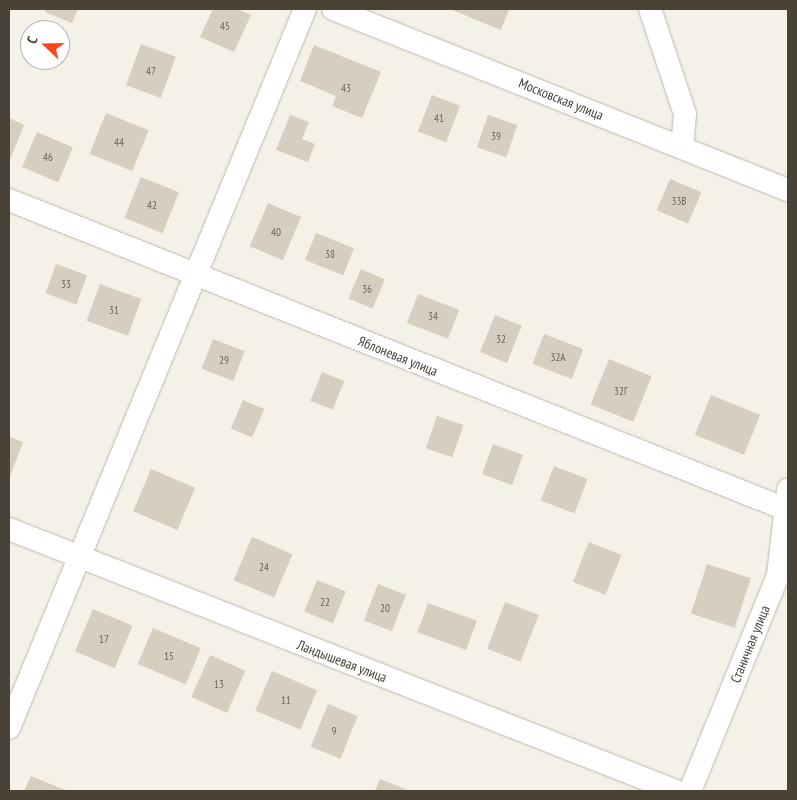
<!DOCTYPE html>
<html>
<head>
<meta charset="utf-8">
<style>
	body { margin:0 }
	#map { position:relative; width:797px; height:800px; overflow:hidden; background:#f4f1e9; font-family:"PT Sans Narrow",sans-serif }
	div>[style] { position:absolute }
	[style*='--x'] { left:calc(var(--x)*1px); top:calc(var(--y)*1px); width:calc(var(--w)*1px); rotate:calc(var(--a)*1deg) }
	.building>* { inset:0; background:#d6cebe; transform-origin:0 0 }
	.roads { filter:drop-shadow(0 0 1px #c0b9ab) drop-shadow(0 0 1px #c0b9ab) }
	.minor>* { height:22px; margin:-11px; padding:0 11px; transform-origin:11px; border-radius:11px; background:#fff }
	span { translate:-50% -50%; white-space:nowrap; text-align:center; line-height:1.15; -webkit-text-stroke:5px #fff; paint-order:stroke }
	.number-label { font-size:11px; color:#6c6559 }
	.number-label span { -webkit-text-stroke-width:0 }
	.street-label { font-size:14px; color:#484237 }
	.frame { position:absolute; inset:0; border:10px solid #484237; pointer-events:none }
	.north { position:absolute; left:20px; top:20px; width:50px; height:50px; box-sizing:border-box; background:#fff; border:1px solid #b6b3af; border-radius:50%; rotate:291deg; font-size:14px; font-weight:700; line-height:20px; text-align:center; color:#484237 }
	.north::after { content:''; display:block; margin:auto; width:18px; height:22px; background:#f9471b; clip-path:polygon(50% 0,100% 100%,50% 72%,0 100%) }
</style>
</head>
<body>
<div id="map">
	<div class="building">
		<i style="clip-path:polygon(46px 9px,78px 9px,72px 23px,45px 12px)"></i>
		<i style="clip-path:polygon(213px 9px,237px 9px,251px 15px,234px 52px,200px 37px)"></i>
		<i style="clip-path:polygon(450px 9px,509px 9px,501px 30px)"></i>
		<i style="left:141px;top:44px;width:37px;height:44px;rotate:20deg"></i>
		<i style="clip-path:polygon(314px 45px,381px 72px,362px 118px,332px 106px,336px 96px,300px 81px)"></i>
		<i style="left:432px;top:95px;width:30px;height:39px;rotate:21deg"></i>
		<i style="left:106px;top:113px;width:46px;height:44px;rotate:22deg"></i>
		<i style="clip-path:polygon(290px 115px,309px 122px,302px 139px,315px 144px,308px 162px,276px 150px)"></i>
		<i style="left:488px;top:115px;width:31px;height:34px;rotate:19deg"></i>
		<i style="clip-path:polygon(9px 118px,24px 125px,11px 157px,9px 156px)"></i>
		<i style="left:37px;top:132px;width:39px;height:38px;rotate:23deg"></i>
		<i style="left:141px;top:177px;width:41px;height:44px;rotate:22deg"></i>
		<i style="left:670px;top:179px;width:34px;height:34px;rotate:23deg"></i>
		<i style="left:268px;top:203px;width:36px;height:47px;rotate:23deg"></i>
		<i style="left:316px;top:233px;width:41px;height:29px;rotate:22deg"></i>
		<i style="left:56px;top:264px;width:33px;height:31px;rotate:20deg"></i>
		<i style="left:361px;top:269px;width:26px;height:32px;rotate:23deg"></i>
		<i style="left:100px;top:284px;width:44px;height:39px;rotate:20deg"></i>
		<i style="left:418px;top:294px;width:44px;height:31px;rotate:21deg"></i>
		<i style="left:495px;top:315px;width:29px;height:40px;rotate:22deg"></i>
		<i style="left:544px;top:334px;width:42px;height:32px;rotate:21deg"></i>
		<i style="left:213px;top:339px;width:34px;height:32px;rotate:21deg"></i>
		<i style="left:609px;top:359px;width:46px;height:49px;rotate:22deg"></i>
		<i style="left:322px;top:372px;width:24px;height:31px;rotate:22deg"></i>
		<i style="left:711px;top:395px;width:53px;height:43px;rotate:22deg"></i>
		<i style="left:243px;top:400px;width:23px;height:31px;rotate:23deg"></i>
		<i style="left:437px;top:416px;width:28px;height:34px;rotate:19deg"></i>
		<i style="clip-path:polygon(9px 437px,23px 442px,9px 479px)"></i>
		<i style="left:493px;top:444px;width:32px;height:32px;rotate:20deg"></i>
		<i style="left:554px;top:466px;width:36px;height:37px;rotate:21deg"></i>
		<i style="left:151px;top:469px;width:48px;height:46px;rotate:23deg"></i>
		<i style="left:252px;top:537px;width:44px;height:47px;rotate:23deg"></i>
		<i style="left:589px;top:542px;width:35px;height:43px;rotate:22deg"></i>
		<i style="left:707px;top:564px;width:46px;height:52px;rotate:18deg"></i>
		<i style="left:317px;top:580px;width:31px;height:34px;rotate:22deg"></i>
		<i style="left:378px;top:584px;width:30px;height:39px;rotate:21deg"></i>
		<i style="left:505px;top:602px;width:36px;height:50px;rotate:21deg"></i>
		<i style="left:428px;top:603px;width:52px;height:31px;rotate:20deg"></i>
		<i style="left:93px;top:609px;width:43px;height:46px;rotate:23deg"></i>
		<i style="left:153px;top:628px;width:52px;height:39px;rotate:23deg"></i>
		<i style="left:210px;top:655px;width:39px;height:46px;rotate:24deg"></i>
		<i style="left:272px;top:671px;width:49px;height:43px;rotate:23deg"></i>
		<i style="left:328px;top:704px;width:32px;height:46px;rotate:22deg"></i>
		<i style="clip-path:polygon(31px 776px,67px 791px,24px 791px)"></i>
		<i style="clip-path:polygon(380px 779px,410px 791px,375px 791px)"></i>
	</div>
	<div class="roads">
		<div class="minor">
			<i style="--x:333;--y:9;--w:490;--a:21.7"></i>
			<i style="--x:650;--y:9;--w:111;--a:71.6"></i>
			<i style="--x:685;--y:114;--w:33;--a:95"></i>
			<i style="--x:9;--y:200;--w:838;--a:21.7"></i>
			<i style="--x:9;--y:529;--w:717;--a:21.45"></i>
			<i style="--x:9;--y:728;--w:778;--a:-67.62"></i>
			<i style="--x:690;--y:791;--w:233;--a:-67.8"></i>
			<i style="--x:778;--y:575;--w:86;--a:-83.3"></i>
		</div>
	</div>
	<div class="number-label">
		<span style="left:225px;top:26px">45</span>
		<span style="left:151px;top:71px">47</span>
		<span style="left:346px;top:88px">43</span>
		<span style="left:439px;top:118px">41</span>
		<span style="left:496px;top:136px">39</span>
		<span style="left:119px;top:142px">44</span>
		<span style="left:48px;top:157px">46</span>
		<span style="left:679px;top:201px">33В</span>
		<span style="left:152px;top:205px">42</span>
		<span style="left:276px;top:232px">40</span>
		<span style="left:330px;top:254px">38</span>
		<span style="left:66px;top:284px">33</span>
		<span style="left:367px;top:289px">36</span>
		<span style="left:114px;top:310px">31</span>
		<span style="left:433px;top:316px">34</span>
		<span style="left:501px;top:339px">32</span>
		<span style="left:558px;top:357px">32А</span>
		<span style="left:224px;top:360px">29</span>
		<span style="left:621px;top:391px">32Г</span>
		<span style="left:264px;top:567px">24</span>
		<span style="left:325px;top:602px">22</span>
		<span style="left:385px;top:608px">20</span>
		<span style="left:104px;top:639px">17</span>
		<span style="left:169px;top:656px">15</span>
		<span style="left:219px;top:684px">13</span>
		<span style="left:286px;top:700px">11</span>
		<span style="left:334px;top:731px">9</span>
	</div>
	<div class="street-label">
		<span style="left:561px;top:99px;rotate:22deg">Московская улица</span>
		<span style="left:398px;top:356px;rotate:22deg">Яблоневая улица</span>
		<span style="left:750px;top:644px;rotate:-68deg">Станичная улица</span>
		<span style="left:342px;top:661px;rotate:21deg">Ландышевая улица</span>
	</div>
	<div class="frame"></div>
	<div class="north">С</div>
</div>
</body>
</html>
